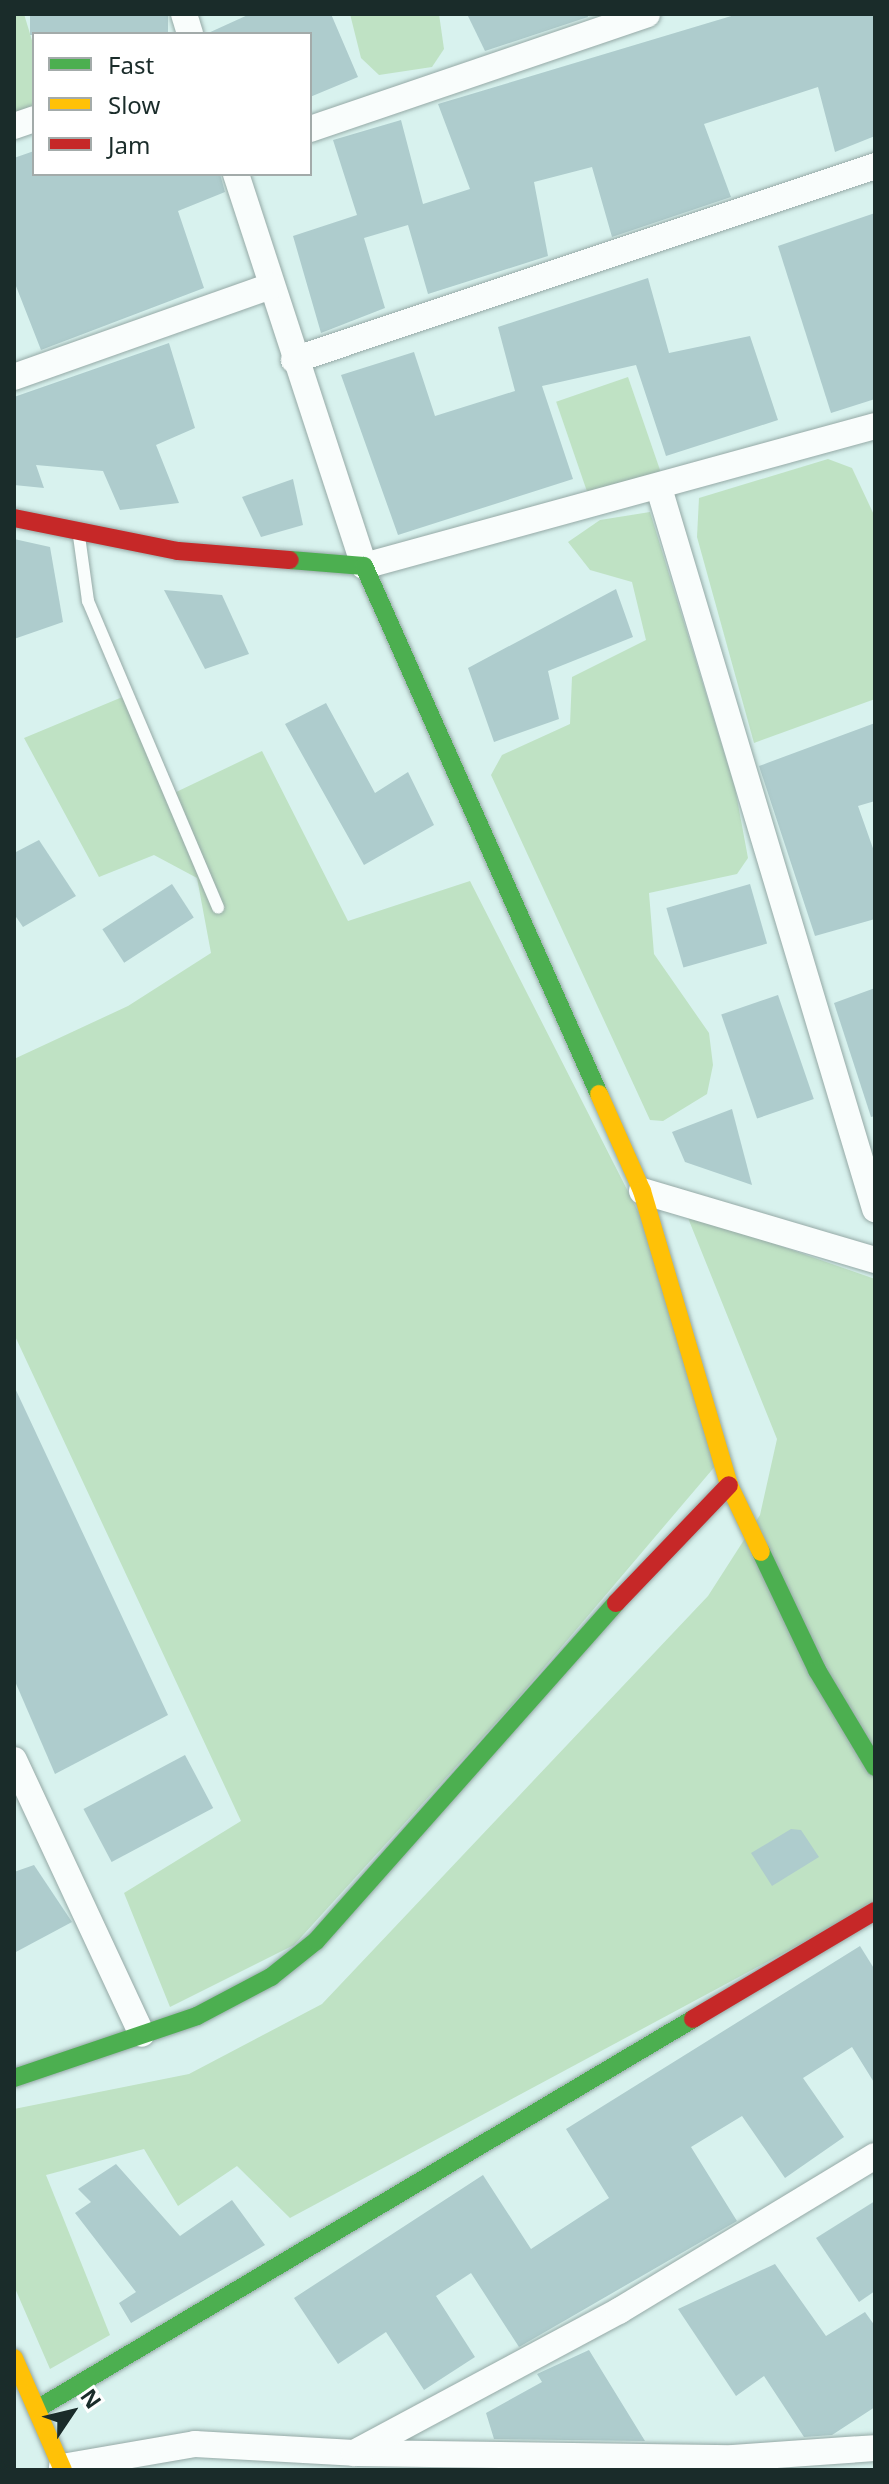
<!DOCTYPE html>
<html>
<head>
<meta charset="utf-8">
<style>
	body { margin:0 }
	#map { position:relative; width:889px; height:2484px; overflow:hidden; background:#d8f2ee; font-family:"Noto Sans",sans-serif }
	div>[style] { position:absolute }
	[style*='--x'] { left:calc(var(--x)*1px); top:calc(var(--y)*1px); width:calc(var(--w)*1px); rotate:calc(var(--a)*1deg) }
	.green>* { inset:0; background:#bfe2c4; transform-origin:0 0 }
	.building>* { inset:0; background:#aecccd; transform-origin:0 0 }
	.roads { filter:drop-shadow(0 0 2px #95a9a6) drop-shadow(0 0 2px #95a9a6) }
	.lane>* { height:12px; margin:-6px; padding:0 6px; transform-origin:6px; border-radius:6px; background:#f9fdfc }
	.street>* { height:26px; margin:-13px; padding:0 13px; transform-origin:13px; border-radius:13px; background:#f9fdfc }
	.fast>* { height:18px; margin:-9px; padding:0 9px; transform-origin:9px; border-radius:9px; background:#4caf50 }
	.slow>* { height:18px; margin:-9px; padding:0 9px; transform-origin:9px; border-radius:9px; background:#ffc107 }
	.jam>* { height:18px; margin:-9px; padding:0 9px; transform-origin:9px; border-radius:9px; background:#c62828 }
	span { translate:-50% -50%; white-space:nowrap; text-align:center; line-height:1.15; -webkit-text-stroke:6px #fff; paint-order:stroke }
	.frame { position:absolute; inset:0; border:16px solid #1a2c2a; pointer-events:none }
	.legend { position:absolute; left:32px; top:32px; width:280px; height:144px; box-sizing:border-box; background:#fff; border:2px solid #a3abaa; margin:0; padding:10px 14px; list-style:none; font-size:24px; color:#1a2c2a }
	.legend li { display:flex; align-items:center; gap:16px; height:40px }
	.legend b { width:40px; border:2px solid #a3abaa }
	.north { position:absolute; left:32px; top:2372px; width:80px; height:80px; -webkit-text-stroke:6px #fff; paint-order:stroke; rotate:55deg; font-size:22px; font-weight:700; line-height:32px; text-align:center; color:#1a2c2a }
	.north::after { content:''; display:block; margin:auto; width:28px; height:36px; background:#1a2c2a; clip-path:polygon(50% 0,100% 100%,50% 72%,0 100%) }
</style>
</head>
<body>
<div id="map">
	<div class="green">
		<i style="clip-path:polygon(14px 14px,24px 14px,34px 47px,34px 114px,14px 120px)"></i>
		<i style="clip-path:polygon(350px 14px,439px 14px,444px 49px,432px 67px,379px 75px,361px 58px)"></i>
		<i style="left:628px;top:377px;width:103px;height:76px;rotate:71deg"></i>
		<i style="clip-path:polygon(828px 459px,852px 468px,875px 517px,875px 699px,754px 743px,697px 537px,699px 498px)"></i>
		<i style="clip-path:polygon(650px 512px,735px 788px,748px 858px,737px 874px,649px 893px,654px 954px,709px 1033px,713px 1065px,707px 1094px,663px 1121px,650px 1120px,491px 775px,502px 755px,570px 724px,572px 677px,646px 640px,632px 582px,590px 570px,568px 542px,600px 520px)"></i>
		<i style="clip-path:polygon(132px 693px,172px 794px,262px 751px,348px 921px,470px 881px,642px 1219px,717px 1464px,513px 1704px,294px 1945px,170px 2007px,124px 1893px,241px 1821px,14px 1334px,14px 1059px,128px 1006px,211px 953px,197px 878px,154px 855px,99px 877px,24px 738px)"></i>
		<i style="clip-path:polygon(686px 1213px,875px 1279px,875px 1904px,290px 2218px,237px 2166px,178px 2206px,144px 2149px,46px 2175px,110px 2335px,50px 2369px,14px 2286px,14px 2109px,189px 2074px,322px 2004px,708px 1596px,760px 1515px,777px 1439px)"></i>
	</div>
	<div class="building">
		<i style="left:30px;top:14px;width:138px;height:21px"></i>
		<i style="clip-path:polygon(250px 14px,331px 14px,358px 77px,310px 97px,310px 34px,206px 34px)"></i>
		<i style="clip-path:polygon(467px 14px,587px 14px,588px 17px,485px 51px)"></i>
		<i style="clip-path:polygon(738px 14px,875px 14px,875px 136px,835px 152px,818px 87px,704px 124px,731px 197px,612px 237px,592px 167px,534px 182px,548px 256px,428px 294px,408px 225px,364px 238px,385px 308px,321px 333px,293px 236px,357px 215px,333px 140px,401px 120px,423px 204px,470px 189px,438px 104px)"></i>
		<i style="clip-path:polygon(34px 151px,34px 174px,220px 174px,225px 192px,178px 211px,204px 288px,41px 350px,14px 281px,14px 158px)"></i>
		<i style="clip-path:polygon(875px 213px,875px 399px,831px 413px,778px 246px)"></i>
		<i style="clip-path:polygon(648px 278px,669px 353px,750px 336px,778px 420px,666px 456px,636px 365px,542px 386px,573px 479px,398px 535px,341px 375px,414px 352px,435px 416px,515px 391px,498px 327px)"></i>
		<i style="clip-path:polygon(169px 343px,195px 428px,156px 445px,179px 503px,120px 510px,103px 471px,36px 465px,44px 488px,14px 485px,14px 397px)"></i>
		<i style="clip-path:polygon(293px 479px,303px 525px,261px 537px,242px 497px)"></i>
		<i style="clip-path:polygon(14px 539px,50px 547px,63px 622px,14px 639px)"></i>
		<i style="clip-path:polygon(616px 589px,633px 637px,548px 671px,559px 719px,494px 742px,468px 668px)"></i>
		<i style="clip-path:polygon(164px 590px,222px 595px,249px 654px,205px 669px)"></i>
		<i style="clip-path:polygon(326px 703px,375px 793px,408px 772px,434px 825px,364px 865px,285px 724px)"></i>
		<i style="clip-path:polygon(875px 723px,875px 801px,858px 806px,875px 854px,875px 919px,815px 936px,759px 766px)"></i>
		<i style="clip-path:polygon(39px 840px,76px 896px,23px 927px,14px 914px,14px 853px)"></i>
		<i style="left:172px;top:884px;width:40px;height:83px;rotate:57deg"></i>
		<i style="left:750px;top:884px;width:62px;height:87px;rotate:74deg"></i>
		<i style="clip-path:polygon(875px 988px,875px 1116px,871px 1117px,834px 1003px)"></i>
		<i style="left:778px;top:995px;width:110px;height:60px;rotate:71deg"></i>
		<i style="clip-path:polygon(732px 1109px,752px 1185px,685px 1162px,672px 1132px)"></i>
		<i style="clip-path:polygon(14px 1386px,168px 1715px,55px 1774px,14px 1679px)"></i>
		<i style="left:185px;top:1755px;width:60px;height:115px;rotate:62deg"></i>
		<i style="clip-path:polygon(791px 1829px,801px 1830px,819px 1857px,772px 1886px,751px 1853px)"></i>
		<i style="clip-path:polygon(34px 1865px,72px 1922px,14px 1953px,14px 1872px)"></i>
		<i style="clip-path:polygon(860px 1946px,875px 1970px,875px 2084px,852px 2047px,803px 2078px,844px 2137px,785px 2178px,742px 2116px,691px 2147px,737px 2221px,519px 2347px,471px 2273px,436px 2296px,475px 2357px,424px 2390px,386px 2332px,338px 2364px,294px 2298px,483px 2175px,531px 2249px,609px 2198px,566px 2129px)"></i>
		<i style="clip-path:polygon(116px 2164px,180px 2236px,232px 2200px,265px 2245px,131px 2323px,119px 2303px,136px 2292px,75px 2213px,91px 2202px,78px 2189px)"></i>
		<i style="clip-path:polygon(875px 2201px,875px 2291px,859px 2302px,816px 2238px)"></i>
		<i style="clip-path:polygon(775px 2264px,826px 2336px,865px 2312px,875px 2326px,875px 2407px,832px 2435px,804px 2437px,764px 2376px,736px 2396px,678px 2309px)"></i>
		<i style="clip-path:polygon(589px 2350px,645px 2441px,494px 2439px,486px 2413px,542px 2382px,537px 2374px)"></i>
	</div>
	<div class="roads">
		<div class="lane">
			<i style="--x:79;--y:536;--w:66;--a:82.1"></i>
			<i style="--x:88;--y:601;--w:333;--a:67"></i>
		</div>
		<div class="street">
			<i style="--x:184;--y:14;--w:21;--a:73"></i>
			<i style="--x:14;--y:126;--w:21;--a:-19"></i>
			<i style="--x:310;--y:129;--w:356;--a:-18.8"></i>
			<i style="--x:236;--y:174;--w:412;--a:71.9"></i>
			<i style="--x:364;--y:566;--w:530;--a:-15.32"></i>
			<i style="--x:294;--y:360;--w:613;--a:-18.46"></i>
			<i style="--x:14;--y:377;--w:273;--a:-19.5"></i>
			<i style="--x:659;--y:488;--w:753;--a:73.32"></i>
			<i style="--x:642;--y:1191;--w:243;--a:16.5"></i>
			<i style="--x:14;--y:1760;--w:302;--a:65"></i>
			<i style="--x:358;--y:2453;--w:375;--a:0.8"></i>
			<i style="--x:733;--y:2458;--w:142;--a:-4"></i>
			<i style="--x:62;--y:2467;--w:135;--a:-9.8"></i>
			<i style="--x:195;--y:2444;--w:159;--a:3.2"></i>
			<i style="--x:354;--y:2453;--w:301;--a:-28.2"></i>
			<i style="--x:619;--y:2311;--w:299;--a:-31.2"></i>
		</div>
		<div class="fast">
			<i style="--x:290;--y:560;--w:74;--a:4.6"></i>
			<i style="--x:364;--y:566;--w:578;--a:66.01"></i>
			<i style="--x:761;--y:1552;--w:131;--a:64.6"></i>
			<i style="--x:817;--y:1670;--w:113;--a:59.1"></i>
			<i style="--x:14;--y:2078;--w:193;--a:-18.7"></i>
			<i style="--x:197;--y:2016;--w:84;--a:-27.8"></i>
			<i style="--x:271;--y:1977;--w:58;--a:-38.7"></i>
			<i style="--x:316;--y:1941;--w:452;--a:-48.4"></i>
			<i style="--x:37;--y:2409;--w:763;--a:-30.73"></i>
		</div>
		<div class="slow">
			<i style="--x:599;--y:1094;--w:106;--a:66.1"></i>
			<i style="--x:642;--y:1191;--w:307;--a:73.5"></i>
			<i style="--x:729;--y:1485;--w:74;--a:64.5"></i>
			<i style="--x:14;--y:2358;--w:122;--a:66.4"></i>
		</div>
		<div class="jam">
			<i style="--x:14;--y:518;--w:167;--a:11.4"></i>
			<i style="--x:178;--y:551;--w:112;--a:4.6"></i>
			<i style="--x:616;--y:1603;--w:163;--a:-46.2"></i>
			<i style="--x:693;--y:2019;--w:212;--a:-30.7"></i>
		</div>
	</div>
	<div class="frame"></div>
	<ul class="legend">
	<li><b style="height:10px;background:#4caf50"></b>Fast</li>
	<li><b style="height:10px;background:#ffc107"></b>Slow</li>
	<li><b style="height:10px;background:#c62828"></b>Jam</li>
	</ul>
	<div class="north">N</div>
</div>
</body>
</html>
